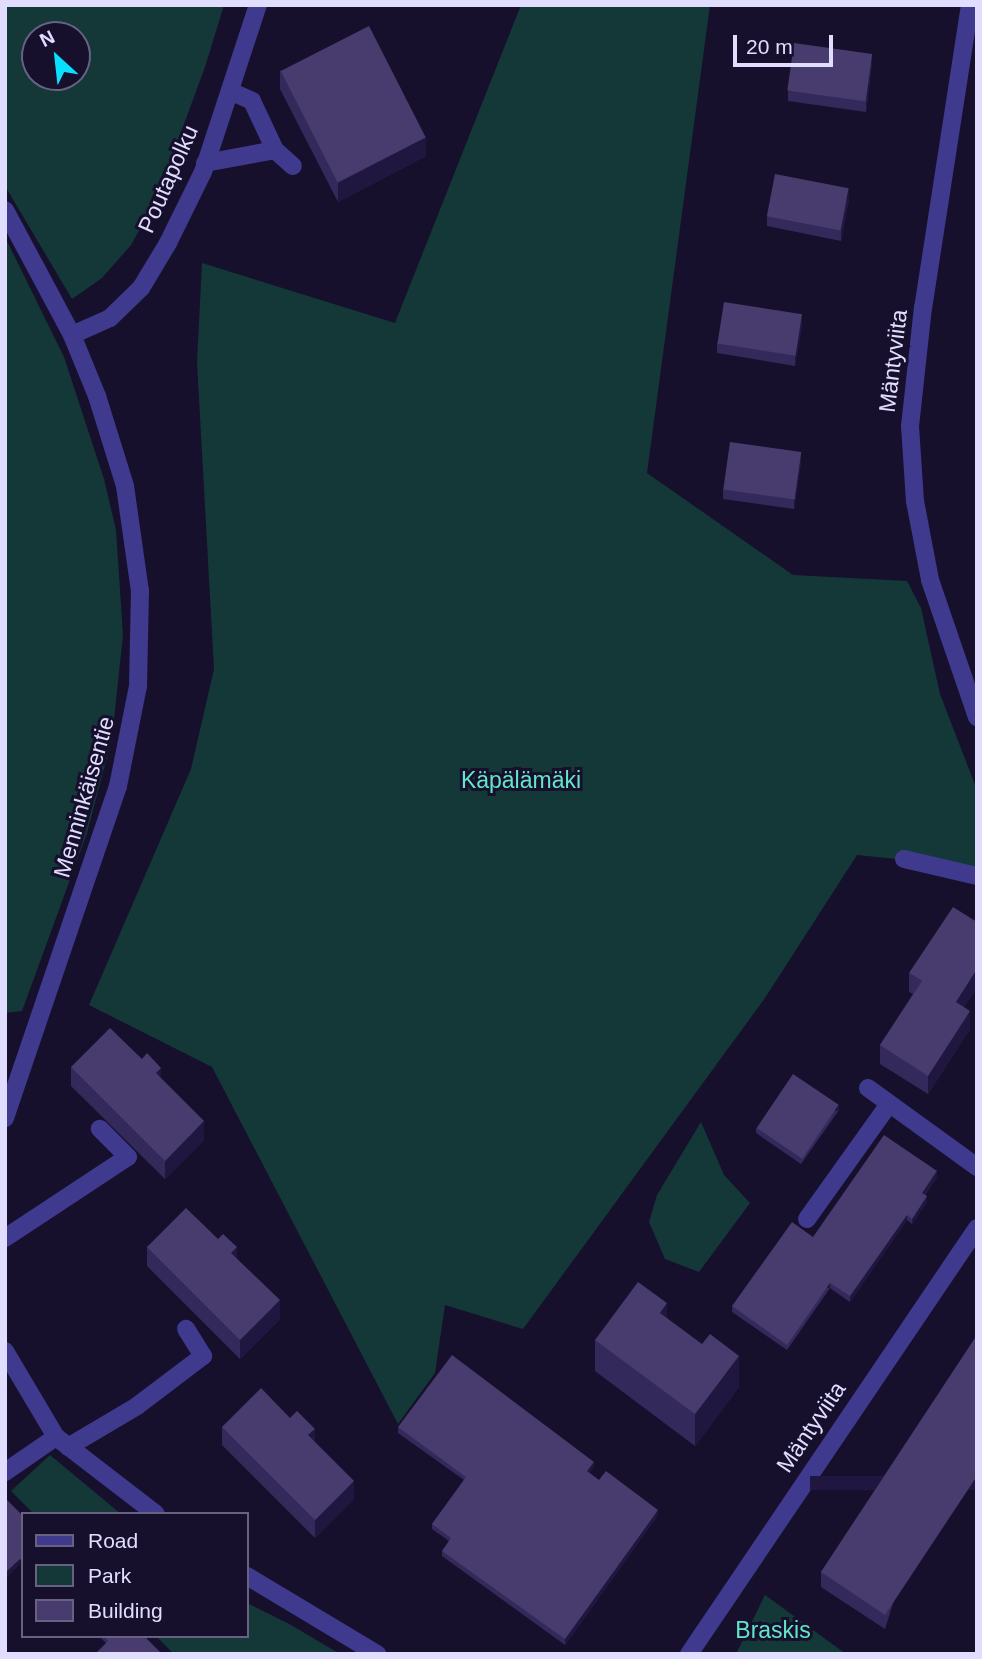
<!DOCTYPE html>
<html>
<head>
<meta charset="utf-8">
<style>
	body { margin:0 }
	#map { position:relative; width:982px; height:1659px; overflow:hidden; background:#16102d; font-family:Arial,sans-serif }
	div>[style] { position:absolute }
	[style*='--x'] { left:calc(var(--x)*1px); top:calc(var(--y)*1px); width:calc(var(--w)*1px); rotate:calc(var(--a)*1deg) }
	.green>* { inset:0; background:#133837 }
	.minor>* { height:18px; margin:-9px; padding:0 9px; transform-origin:9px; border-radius:9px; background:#3f3a8e }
	.wall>* { inset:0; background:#34295b }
	.shaded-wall>* { inset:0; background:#201741; transform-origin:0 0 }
	.building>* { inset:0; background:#473c6d; transform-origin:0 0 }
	span { translate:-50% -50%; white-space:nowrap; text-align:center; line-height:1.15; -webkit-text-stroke:6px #16102d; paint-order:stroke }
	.street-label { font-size:23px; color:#e1ddff }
	.park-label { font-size:23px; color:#61e6c9 }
	.frame { position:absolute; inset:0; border:7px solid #e1ddff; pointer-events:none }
	.legend { position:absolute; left:21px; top:1512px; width:228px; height:126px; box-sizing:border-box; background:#16102d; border:2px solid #676281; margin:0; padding:9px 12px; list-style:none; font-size:21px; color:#e1ddff }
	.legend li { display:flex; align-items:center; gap:14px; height:35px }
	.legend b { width:35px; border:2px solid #676281 }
	.north { position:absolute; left:21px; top:21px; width:70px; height:70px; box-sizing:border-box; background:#16102d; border:2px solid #676281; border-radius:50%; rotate:333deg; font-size:19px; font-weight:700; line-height:28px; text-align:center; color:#e1ddff }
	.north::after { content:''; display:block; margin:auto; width:24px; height:32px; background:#09e0ff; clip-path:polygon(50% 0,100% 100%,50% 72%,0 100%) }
	.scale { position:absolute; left:733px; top:35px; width:100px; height:32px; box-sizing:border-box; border:4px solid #e1ddff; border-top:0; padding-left:9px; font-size:21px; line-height:24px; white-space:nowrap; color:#e1ddff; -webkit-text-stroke:5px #16102d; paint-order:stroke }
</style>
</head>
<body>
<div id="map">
	<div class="green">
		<i style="clip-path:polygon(evenodd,5px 5px,224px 5px,205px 67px,156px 200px,131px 245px,102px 278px,72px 299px,5px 186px,5px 5px,77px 35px,77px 77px,35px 77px,35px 35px,77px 35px)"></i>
		<i style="clip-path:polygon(521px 5px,710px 5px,647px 473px,793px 575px,907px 581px,921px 608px,940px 694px,977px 790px,977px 867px,857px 855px,765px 998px,523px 1329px,445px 1305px,435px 1373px,398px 1424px,212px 1067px,89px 1005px,191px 769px,214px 669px,197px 362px,202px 263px,395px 323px)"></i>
		<i style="clip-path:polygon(5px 237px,64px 357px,104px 479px,116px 530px,123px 635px,112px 738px,87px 833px,22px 1011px,5px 1013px)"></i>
		<i style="clip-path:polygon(701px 1122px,724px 1175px,750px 1203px,699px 1272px,665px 1259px,649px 1222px,657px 1195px)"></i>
		<i style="clip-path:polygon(50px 1455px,121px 1514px,34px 1514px,11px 1491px)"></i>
		<i style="clip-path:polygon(765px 1595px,846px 1654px,736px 1654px)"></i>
		<i style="clip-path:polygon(247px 1603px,291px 1625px,340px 1654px,174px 1654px,156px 1636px,247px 1636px)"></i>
	</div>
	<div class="minor">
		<i style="--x:970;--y:5;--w:306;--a:98.8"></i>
		<i style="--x:923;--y:307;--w:120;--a:96.2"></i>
		<i style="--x:910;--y:426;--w:75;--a:86.2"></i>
		<i style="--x:915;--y:501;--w:80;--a:79.2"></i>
		<i style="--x:930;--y:580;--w:145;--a:71.1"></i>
		<i style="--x:230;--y:91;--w:24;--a:24"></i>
		<i style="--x:252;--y:101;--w:54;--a:64.9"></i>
		<i style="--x:275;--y:150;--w:24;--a:42"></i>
		<i style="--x:205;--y:163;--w:71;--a:-10.5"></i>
		<i style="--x:5;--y:210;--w:142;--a:61.8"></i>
		<i style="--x:72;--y:335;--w:66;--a:67.7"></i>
		<i style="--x:97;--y:396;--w:94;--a:72.7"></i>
		<i style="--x:125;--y:486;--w:106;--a:81.9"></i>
		<i style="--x:140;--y:591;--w:95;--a:91.2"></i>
		<i style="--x:138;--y:686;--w:102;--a:101.3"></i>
		<i style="--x:118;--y:786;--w:351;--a:108.8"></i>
		<i style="--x:72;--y:335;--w:42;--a:-24.1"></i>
		<i style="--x:110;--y:318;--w:43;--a:-44.1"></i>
		<i style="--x:141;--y:288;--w:52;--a:-59"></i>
		<i style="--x:168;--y:243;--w:79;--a:-63.8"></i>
		<i style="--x:203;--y:172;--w:176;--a:-71.8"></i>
		<i style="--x:904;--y:859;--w:75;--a:13.1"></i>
		<i style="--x:868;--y:1088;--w:135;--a:35.9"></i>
		<i style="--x:807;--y:1219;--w:141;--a:-54.5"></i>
		<i style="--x:5;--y:1238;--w:147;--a:-33.4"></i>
		<i style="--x:128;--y:1157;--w:40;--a:-135"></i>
		<i style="--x:5;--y:1351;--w:100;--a:59.3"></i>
		<i style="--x:56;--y:1437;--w:126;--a:37.6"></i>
		<i style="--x:68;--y:1447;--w:80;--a:-30.7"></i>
		<i style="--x:137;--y:1406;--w:83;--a:-37.1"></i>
		<i style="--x:203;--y:1356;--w:32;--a:-122"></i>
		<i style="--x:5;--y:1472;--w:62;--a:-34.5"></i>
		<i style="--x:247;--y:1576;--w:152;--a:31"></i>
		<i style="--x:689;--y:1654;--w:514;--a:-55.94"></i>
	</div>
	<div class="wall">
		<i style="clip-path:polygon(872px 64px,866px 112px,788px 101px,788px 91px)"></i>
		<i style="clip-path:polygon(280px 70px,426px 156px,338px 202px,280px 89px)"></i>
		<i style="clip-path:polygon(849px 199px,841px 241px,767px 226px,767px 216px)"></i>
		<i style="clip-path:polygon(802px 325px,795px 366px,717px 353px,717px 343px)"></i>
		<i style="clip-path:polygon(801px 462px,794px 509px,723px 499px,723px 489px)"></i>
		<i style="clip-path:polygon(909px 973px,964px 1007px,970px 1029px,928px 1094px,880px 1064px,880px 1045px,913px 994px,909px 992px)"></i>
		<i style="clip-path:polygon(71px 1067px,161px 1079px,204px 1140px,165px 1179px,71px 1086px)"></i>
		<i style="clip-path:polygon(839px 1110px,801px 1164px,756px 1133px,756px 1128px)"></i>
		<i style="clip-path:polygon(937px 1177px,925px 1195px,927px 1202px,912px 1224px,907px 1220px,850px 1302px,830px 1288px,787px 1350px,732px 1312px,732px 1306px,813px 1237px)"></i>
		<i style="clip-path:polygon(147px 1247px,237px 1258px,280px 1319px,240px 1359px,147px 1266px)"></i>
		<i style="clip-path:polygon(667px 1318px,739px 1387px,695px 1446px,595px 1371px,595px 1340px)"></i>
		<i style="clip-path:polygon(977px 1335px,885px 1629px,821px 1587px,821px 1572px)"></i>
		<i style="clip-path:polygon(222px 1427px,315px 1442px,354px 1499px,315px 1538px,222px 1445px)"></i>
		<i style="clip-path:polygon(398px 1427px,594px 1467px,589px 1473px,599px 1480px,658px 1515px,565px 1645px,442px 1556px,442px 1551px,449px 1541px,432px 1529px,432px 1524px,464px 1480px,398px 1433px)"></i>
		<i style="clip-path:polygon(99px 1636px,144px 1636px,106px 1643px)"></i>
	</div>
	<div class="shaded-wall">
		<i style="clip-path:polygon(872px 54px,872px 64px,866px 112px,866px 102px)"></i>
		<i style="clip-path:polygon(426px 137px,426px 156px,338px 202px,338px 183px)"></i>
		<i style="clip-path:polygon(849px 188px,849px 199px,841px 241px,841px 230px)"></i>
		<i style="clip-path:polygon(802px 315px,802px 325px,795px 366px,795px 356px)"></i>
		<i style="clip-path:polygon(801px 452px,801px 462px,794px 509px,794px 499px)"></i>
		<i style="clip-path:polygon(977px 969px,977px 988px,956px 1020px,956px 1002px)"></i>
		<i style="clip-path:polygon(970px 1011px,970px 1029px,928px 1094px,928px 1076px)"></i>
		<i style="clip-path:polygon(161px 1068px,161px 1086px,156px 1073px)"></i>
		<i style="left:839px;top:1105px;width:5px;height:66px;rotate:90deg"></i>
		<i style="clip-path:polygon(204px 1121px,204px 1140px,165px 1179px,165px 1161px)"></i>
		<i style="clip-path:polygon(937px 1171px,937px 1177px,922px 1198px,922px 1193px)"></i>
		<i style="clip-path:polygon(927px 1196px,927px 1202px,912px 1224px,912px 1219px)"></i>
		<i style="clip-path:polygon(907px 1215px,907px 1220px,850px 1302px,850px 1296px)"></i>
		<i style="clip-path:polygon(237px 1247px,237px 1266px,231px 1253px)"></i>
		<i style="left:830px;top:1283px;width:5px;height:75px;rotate:90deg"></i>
		<i style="clip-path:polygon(280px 1300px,280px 1319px,240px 1359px,240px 1340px)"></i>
		<i style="clip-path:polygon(667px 1303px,667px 1335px,660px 1313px)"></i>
		<i style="clip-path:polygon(739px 1356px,739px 1387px,695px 1446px,695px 1414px)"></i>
		<i style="clip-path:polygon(7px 1429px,7px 1439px,5px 1441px,5px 1430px)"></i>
		<i style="clip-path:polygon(315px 1429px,315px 1447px,308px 1435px)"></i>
		<i style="clip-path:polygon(594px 1462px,594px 1467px,587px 1477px,587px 1471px)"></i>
		<i style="left:977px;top:1476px;width:14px;height:167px;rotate:90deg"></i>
		<i style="clip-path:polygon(354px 1481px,354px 1499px,315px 1538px,315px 1520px)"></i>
		<i style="clip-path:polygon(658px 1510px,658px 1515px,565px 1645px,565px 1639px)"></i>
		<i style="clip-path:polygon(20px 1559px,20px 1564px,5px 1579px,5px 1573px)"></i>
	</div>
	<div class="building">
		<i style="left:369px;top:26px;width:125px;height:99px;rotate:63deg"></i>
		<i style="left:794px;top:43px;width:79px;height:48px;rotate:8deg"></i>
		<i style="left:775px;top:174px;width:75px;height:43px;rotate:11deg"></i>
		<i style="left:724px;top:302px;width:79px;height:42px;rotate:9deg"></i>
		<i style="left:730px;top:442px;width:72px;height:48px;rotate:8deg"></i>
		<i style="clip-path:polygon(953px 907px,977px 922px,977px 969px,956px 1002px,970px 1011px,928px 1076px,880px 1045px,922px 981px,909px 973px)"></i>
		<i style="clip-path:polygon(110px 1028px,142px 1059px,147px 1053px,161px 1068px,156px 1073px,204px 1121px,165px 1161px,71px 1067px)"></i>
		<i style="left:793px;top:1074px;width:55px;height:65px;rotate:34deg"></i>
		<i style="clip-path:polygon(884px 1135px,937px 1171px,922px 1193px,927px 1196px,912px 1219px,907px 1215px,850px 1296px,830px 1283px,787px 1345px,732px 1306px,792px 1222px,813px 1237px)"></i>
		<i style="clip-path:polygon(186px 1208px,218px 1239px,223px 1234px,237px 1247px,231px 1253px,280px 1300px,240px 1340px,147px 1247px)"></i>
		<i style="clip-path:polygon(638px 1282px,667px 1303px,660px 1313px,702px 1344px,710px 1334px,739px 1356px,695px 1414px,595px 1340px)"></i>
		<i style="clip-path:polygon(977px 1335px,977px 1476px,885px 1615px,821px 1572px)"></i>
		<i style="clip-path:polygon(452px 1355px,594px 1462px,587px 1471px,599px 1480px,606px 1471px,658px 1510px,565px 1639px,442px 1551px,451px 1538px,432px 1524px,466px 1477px,398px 1427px)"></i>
		<i style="clip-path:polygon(261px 1388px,290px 1418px,297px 1411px,315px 1429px,308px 1435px,354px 1481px,315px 1520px,222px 1427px)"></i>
		<i style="clip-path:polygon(6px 1499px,23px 1516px,23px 1562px,20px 1559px,5px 1573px,5px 1500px)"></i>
		<i style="clip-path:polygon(104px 1636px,144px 1636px,162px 1654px,95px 1654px,108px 1641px)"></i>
	</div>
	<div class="street-label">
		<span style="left:168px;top:179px;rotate:-66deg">Poutapolku</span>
		<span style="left:893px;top:361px;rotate:-83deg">Mäntyviita</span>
		<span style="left:84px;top:797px;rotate:-74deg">Menninkäisentie</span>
		<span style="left:811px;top:1427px;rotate:-56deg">Mäntyviita</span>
	</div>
	<div class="park-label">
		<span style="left:521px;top:780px">Käpälämäki</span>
		<span style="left:773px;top:1630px">Braskis</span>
	</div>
	<div class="frame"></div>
	<ul class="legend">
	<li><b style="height:9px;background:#3f3a8e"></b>Road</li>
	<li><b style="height:19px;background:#133837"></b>Park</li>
	<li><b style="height:19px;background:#473c6d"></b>Building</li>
	</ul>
	<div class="north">N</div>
	<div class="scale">20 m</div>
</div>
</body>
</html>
